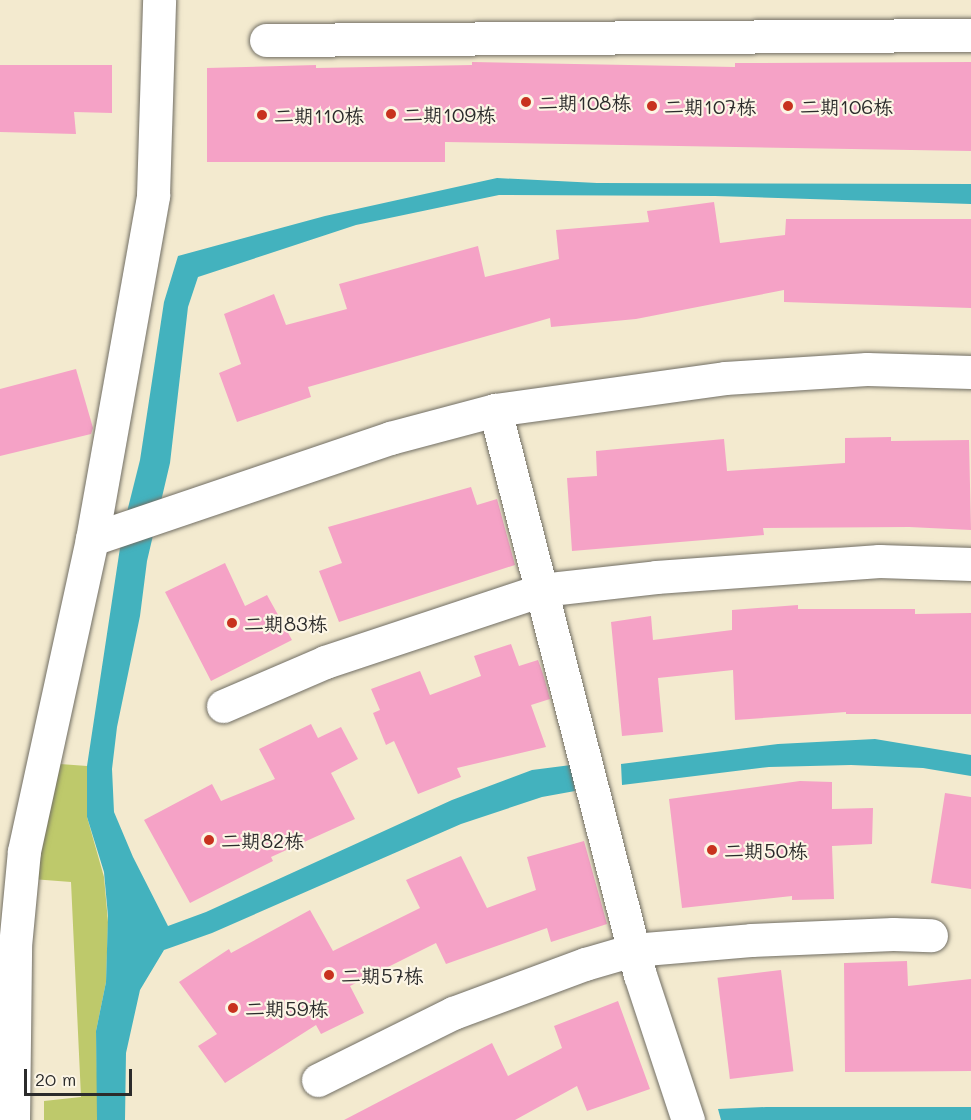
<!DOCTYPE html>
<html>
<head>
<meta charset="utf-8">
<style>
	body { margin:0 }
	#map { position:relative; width:971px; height:1120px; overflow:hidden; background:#f3eacf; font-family:Mali,"LXGW WenKai TC",sans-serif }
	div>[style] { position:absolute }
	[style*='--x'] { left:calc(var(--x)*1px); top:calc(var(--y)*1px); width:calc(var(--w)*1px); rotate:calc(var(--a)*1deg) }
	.green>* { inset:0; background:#bec96b }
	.water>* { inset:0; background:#43b2be }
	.building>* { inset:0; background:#f5a2c6; transform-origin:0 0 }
	.roads { filter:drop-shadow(0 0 2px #716e64) drop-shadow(0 0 2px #716e64) }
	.minor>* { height:33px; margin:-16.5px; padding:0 16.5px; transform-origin:16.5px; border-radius:16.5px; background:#fff }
	.dots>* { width:16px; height:16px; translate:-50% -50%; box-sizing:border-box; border:3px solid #fcf5e5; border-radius:50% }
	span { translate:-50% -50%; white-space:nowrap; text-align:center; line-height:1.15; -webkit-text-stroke:4.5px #fcf5e5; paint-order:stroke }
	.poi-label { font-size:20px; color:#2b2b2b }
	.left { translate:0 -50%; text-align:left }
	.scale { position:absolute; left:24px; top:1069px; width:108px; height:27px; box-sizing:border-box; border:3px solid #2b2b2b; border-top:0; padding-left:8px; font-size:18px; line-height:21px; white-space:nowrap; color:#2b2b2b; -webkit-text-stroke:4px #fcf5e5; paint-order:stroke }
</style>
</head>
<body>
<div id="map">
	<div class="green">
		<i style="clip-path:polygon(60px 764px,87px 766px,87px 817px,104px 877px,108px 922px,106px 982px,96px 1031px,98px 1120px,44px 1120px,44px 1101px,81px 1097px,71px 882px,32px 879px)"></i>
	</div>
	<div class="water">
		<i style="clip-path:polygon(497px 178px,597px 183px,971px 184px,971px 204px,715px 196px,499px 195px,356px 225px,198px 277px,188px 307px,170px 463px,147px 561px,140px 616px,117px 727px,112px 769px,114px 812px,133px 857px,168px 926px,206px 912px,452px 800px,532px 770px,571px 765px,575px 791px,542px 797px,461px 824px,212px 933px,164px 950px,140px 990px,126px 1053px,125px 1120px,97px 1120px,96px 1031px,106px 982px,108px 916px,104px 872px,87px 817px,87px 766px,123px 528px,140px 460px,164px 302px,178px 256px,325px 216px)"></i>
		<i style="clip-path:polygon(875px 739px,971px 755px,971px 776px,923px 768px,851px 765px,769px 767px,622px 785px,621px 764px,778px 744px)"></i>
		<i style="clip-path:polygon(766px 1107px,971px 1107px,971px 1120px,721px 1120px,718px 1109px)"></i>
	</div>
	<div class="building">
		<i style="clip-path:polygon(472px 62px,735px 67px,735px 63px,971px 62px,971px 151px,445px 142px,445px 162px,207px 162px,207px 68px,316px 65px,316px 68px,472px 65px)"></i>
		<i style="clip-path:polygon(0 65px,112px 65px,112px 113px,74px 112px,76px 134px,0 132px)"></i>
		<i style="clip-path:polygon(714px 202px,720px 243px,785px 235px,786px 219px,971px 219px,971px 308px,784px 302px,784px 290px,636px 319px,551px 327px,550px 318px,308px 387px,311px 397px,237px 422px,219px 373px,241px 364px,224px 314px,274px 294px,286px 325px,347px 309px,339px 284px,478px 246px,485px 277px,559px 259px,556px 230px,649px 222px,647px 211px)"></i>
		<i style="clip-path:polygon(76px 369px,93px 428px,91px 434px,0 456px,0 389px)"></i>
		<i style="clip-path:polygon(891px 437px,891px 441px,969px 440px,971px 530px,909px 527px,763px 528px,764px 535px,572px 551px,567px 478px,597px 476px,596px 451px,724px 439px,727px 471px,845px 463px,845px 438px)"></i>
		<i style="clip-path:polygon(471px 487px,477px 505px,497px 499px,515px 565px,339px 622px,319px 571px,342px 563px,328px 527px)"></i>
		<i style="clip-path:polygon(225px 563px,245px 606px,267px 595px,292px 640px,211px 681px,165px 592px)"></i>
		<i style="clip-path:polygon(798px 605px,798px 609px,915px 609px,915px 614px,971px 613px,971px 714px,846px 714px,846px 712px,735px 720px,733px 670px,658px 678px,663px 732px,622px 736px,611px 622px,651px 616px,653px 640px,732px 630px,732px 610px)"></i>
		<i style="clip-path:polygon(511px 644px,519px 666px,538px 660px,543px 674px,550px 699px,531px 705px,546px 747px,457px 768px,461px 777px,418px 794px,394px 741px,386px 745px,373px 713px,380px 710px,371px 689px,420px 671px,430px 695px,481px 676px,474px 656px)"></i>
		<i style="clip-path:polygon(311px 724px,318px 738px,341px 727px,358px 759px,331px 773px,355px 819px,271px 857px,273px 861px,190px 903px,144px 820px,212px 784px,221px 801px,275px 779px,259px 749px)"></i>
		<i style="clip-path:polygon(800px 781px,832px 782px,832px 809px,873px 808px,872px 844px,832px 846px,834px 899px,792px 900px,792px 896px,682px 908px,669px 799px)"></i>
		<i style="clip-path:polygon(945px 793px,971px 797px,971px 889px,931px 883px)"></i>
		<i style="clip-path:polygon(584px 841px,607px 924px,551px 942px,547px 928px,446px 964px,436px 943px,350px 986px,364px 1013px,321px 1034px,316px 1025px,225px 1083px,198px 1046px,217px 1034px,179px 982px,229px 949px,231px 953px,310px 910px,333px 951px,420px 908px,406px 880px,461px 856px,487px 908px,536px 890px,527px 857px)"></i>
		<i style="clip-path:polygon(907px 961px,908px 986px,971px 979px,971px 1071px,845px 1072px,844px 963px)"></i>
		<i style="left:781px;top:970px;width:102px;height:64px;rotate:83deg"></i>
		<i style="clip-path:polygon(618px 1001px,650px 1089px,587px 1111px,577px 1086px,515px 1120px,344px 1120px,492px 1043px,508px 1076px,562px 1048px,554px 1026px)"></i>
	</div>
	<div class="roads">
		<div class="minor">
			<i style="--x:266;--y:40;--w:705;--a:-0.41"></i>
			<i style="--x:495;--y:410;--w:583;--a:75.61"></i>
			<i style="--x:640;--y:975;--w:153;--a:71.7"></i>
			<i style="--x:92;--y:539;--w:315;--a:-18.7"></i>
			<i style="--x:390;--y:438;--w:109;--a:-14.9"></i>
			<i style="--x:495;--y:410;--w:232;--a:-7.9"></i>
			<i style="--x:725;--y:378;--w:142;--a:-3.6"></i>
			<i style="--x:867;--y:369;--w:104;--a:1.7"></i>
			<i style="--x:223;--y:706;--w:111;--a:-23.3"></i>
			<i style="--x:325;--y:662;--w:228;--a:-18.4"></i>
			<i style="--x:541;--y:590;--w:116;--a:-6.4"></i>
			<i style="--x:656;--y:577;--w:224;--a:-4.1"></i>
			<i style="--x:879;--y:561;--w:92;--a:1.9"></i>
			<i style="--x:318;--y:1080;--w:151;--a:-26.4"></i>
			<i style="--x:453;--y:1013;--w:141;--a:-20.4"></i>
			<i style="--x:585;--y:964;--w:50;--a:-16.3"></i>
			<i style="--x:633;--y:950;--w:118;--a:-4.8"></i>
			<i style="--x:751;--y:940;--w:142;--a:-2.4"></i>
			<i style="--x:893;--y:934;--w:38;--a:2"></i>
			<i style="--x:13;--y:1120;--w:174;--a:-89.3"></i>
			<i style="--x:15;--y:946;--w:95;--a:-84.6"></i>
			<i style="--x:24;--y:851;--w:319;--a:-77.7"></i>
			<i style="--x:92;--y:539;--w:349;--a:-79.9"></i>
			<i style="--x:153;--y:195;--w:195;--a:-88.2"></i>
		</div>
	</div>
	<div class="dots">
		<i style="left:526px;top:102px;background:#c8321e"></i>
		<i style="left:652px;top:106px;background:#c8321e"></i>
		<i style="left:788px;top:106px;background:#c8321e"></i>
		<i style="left:391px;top:114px;background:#c8321e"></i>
		<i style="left:262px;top:115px;background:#c8321e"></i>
		<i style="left:232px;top:623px;background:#c8321e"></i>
		<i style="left:209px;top:840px;background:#c8321e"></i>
		<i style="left:712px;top:850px;background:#c8321e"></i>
		<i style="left:329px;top:975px;background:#c8321e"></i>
		<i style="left:233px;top:1008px;background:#c8321e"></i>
	</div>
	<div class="poi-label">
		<span class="left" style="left:538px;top:102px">二期108栋</span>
		<span class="left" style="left:664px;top:106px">二期107栋</span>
		<span class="left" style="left:800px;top:106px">二期106栋</span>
		<span class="left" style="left:403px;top:114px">二期109栋</span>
		<span class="left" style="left:274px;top:115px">二期110栋</span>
		<span class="left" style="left:244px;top:623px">二期83栋</span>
		<span class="left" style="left:221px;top:840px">二期82栋</span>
		<span class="left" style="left:724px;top:850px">二期50栋</span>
		<span class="left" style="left:341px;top:975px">二期57栋</span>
		<span class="left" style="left:245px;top:1008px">二期59栋</span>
	</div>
	<div class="scale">20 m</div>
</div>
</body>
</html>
